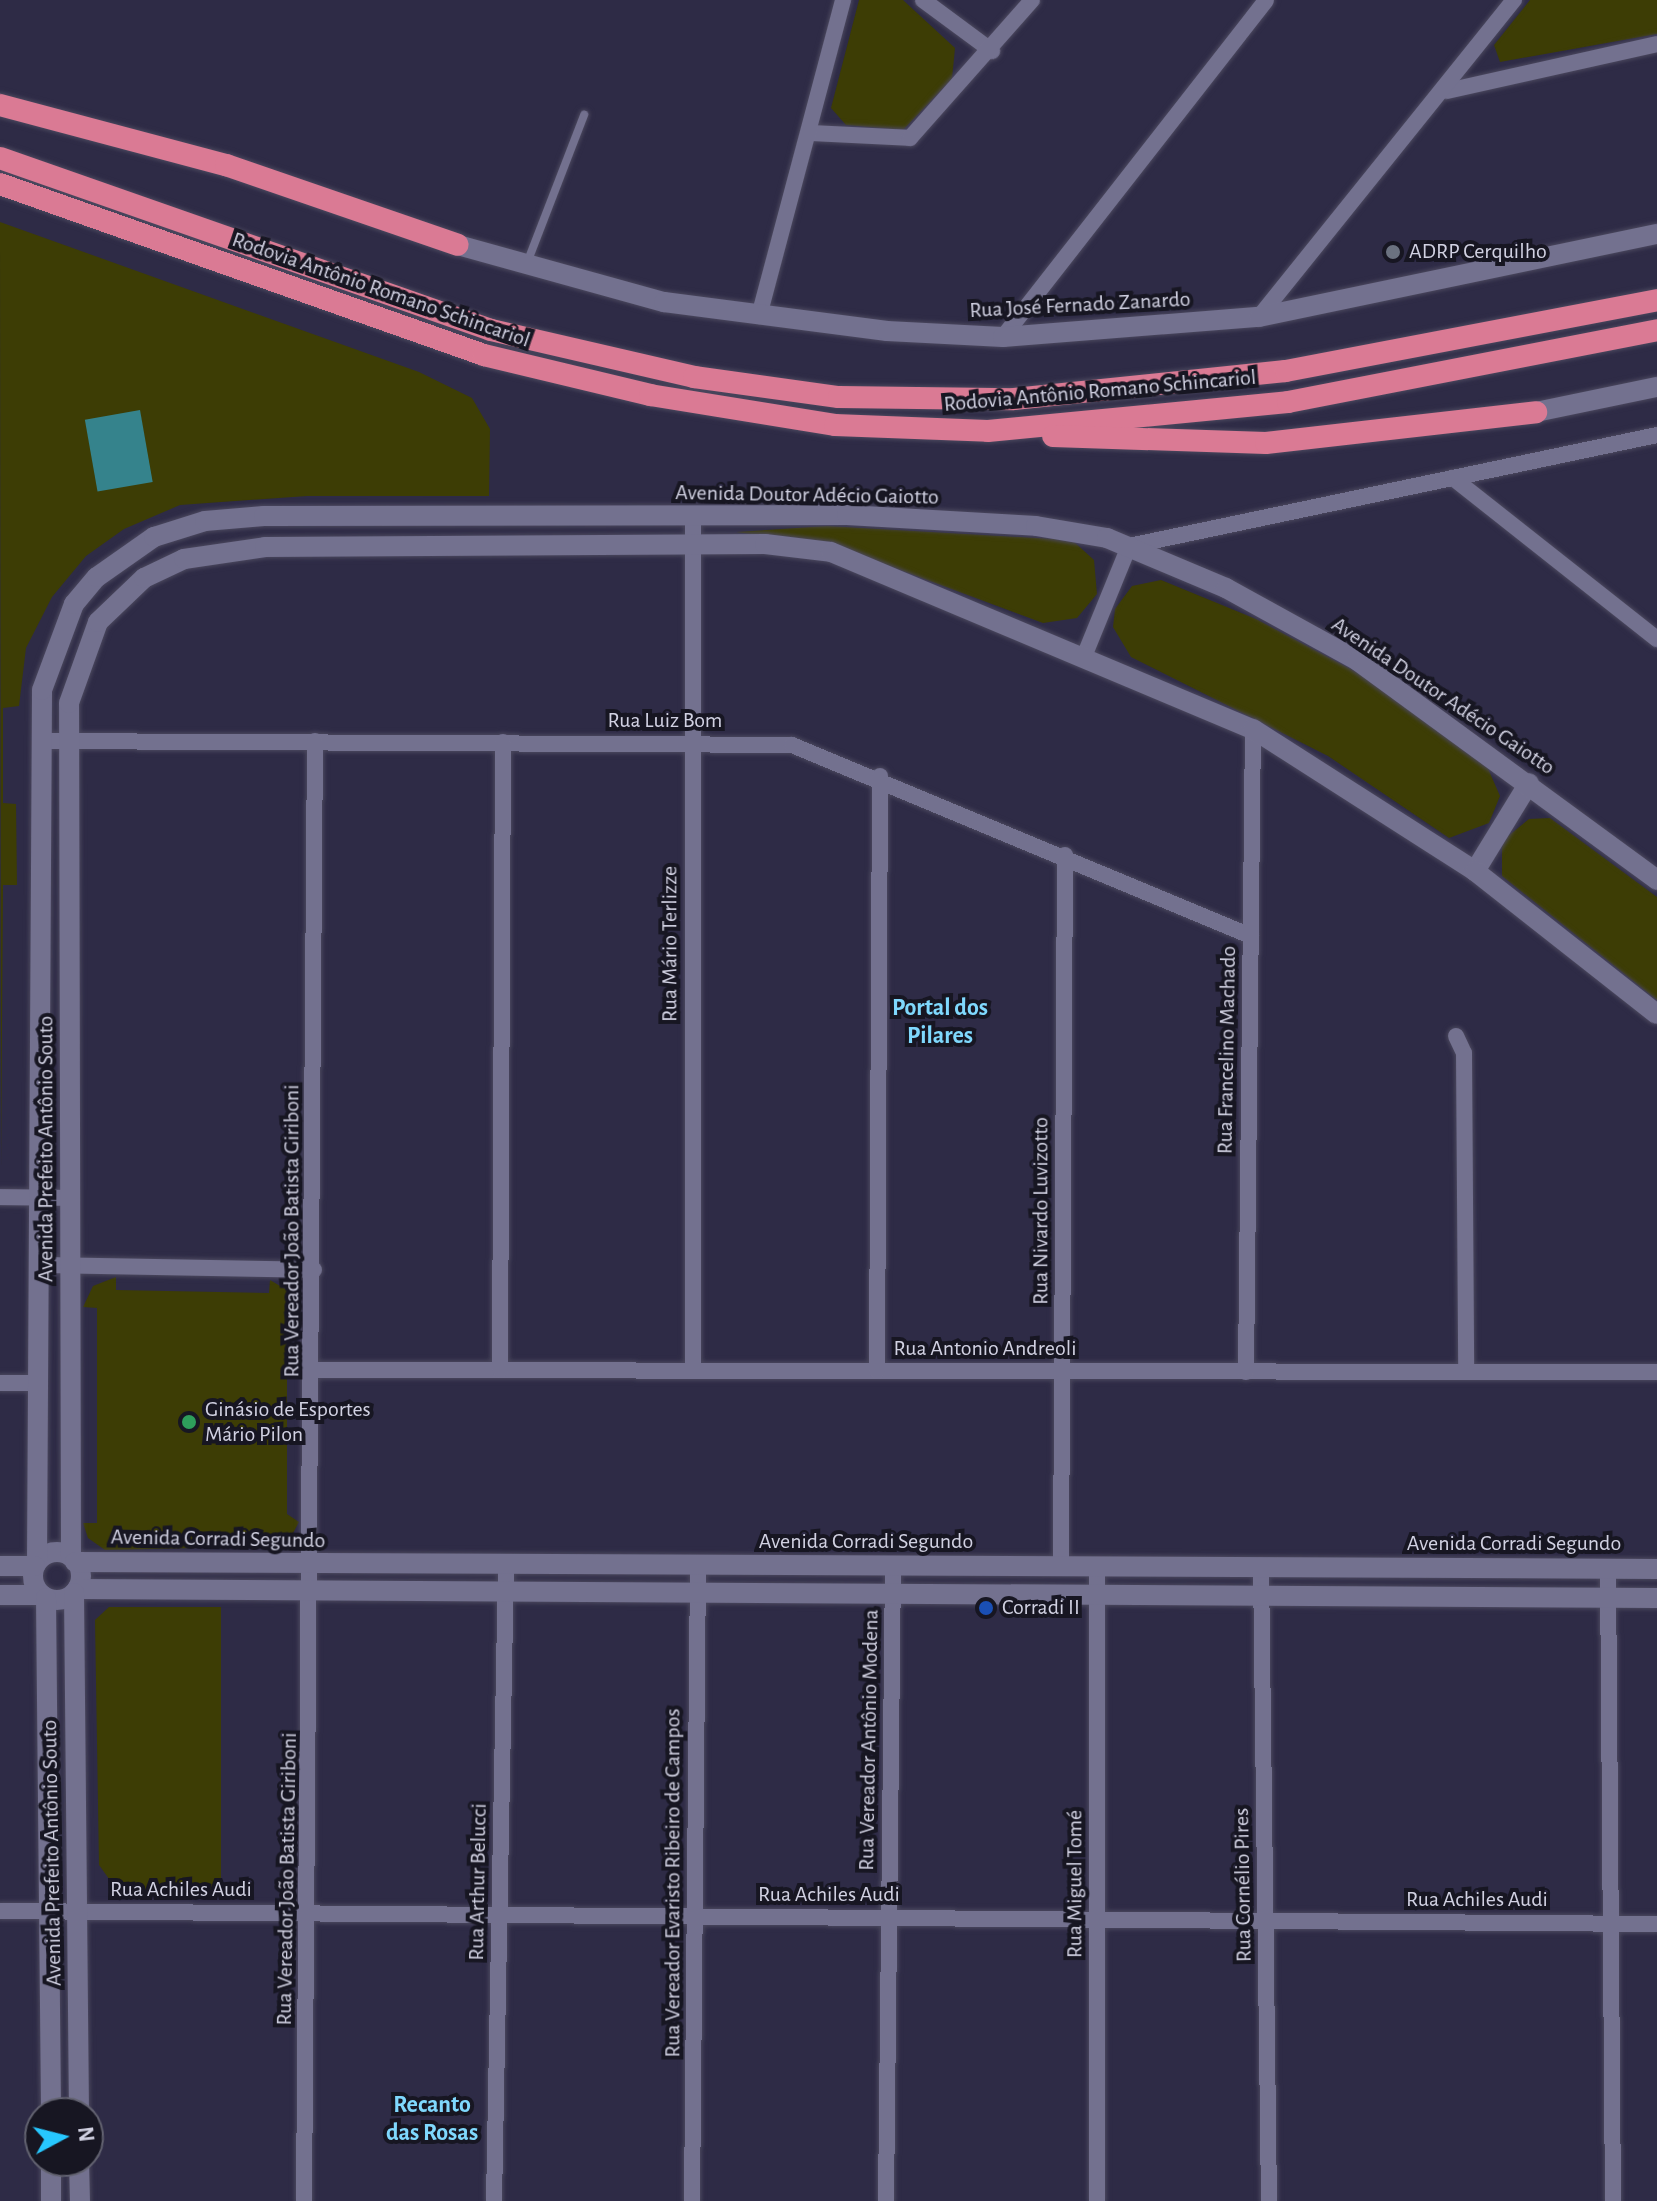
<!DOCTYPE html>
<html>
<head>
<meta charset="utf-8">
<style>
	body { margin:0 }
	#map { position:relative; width:1657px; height:2201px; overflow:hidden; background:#2e2b46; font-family:"Alegreya Sans",sans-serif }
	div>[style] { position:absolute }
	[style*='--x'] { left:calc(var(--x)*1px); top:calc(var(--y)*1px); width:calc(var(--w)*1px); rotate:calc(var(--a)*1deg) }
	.green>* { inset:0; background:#3d3d05 }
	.water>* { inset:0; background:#35838c; transform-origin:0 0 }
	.roads { filter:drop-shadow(0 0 2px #4b485e) drop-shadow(0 0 2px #4b485e) }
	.service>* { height:8px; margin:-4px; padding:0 4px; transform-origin:4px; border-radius:4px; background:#73718f }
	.minor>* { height:16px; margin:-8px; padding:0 8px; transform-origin:8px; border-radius:8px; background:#73718f }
	.tertiary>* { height:20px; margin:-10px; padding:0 10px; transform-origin:10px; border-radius:10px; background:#73718f }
	.tertiary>.ring { margin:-10px; padding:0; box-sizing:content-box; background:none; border:20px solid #73718f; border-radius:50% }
	.secondary>* { height:20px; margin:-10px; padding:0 10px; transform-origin:10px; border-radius:10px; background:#73718f }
	.trunk>* { height:22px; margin:-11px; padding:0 11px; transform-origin:11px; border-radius:11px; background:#da7a94 }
	.dots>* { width:22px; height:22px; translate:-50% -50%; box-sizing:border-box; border:4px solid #171622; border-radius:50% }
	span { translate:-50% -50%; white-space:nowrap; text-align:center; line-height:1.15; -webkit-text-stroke:8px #171622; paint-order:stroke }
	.poi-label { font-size:22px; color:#d1d1e2 }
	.left { translate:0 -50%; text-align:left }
	.street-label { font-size:22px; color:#d1d1e2 }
	.neighbourhood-label { font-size:24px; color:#7fd8fd; font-weight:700 }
	.north { position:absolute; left:24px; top:2097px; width:80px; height:80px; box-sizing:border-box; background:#171622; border:2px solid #61616f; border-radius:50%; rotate:83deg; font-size:22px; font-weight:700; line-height:32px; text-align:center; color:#d1d1e2 }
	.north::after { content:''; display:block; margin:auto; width:28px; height:36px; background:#27c8ff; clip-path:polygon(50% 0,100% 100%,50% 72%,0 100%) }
</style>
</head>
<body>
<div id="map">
	<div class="green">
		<i style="clip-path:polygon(859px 0,903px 0,955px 48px,952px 79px,903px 130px,846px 125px,831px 108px)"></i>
		<i style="clip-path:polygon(1530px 0,1657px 0,1657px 34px,1500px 62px,1494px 45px)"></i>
		<i style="clip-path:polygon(0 222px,419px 372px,472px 398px,490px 429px,489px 496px,307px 496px,180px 505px,124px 529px,86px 556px,52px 597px,26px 648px,19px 706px,3px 708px,3px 803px,16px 804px,17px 885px,3px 885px,1px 1170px)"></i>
		<i style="clip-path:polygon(827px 526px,1072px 540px,1094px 560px,1097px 594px,1077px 618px,1043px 623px,833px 545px,736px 532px)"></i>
		<i style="clip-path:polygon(1161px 580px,1256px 619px,1360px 674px,1486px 764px,1500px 796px,1489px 823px,1449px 838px,1328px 756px,1131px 657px,1113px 627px,1115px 609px,1132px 586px)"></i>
		<i style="clip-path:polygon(1550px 818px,1657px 897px,1657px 1000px,1502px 876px,1502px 841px,1529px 819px)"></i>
		<i style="clip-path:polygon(116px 1277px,116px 1290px,269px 1293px,270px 1280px,297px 1296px,301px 1311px,287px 1312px,287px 1514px,299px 1522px,286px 1546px,105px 1550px,88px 1538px,83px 1523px,97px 1523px,97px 1308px,83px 1307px,93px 1286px)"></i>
		<i style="clip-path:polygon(109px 1607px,221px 1607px,221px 1890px,131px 1890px,112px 1883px,99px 1865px,95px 1620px)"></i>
	</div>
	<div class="water">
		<i style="left:140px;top:410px;width:73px;height:56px;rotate:80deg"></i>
	</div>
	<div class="roads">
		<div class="service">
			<i style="--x:527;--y:263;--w:159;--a:-68.9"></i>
		</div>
		<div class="minor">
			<i style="--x:923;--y:0;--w:86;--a:36.5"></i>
			<i style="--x:1447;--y:91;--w:215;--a:-12.6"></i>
			<i style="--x:809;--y:133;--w:101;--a:2.8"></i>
			<i style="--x:910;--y:138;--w:184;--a:-48.5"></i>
			<i style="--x:759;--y:316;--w:327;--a:-75.1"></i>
			<i style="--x:1259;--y:317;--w:407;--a:-51.2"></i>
			<i style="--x:1003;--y:337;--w:427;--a:-52"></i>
			<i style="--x:1453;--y:478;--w:260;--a:38.3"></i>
			<i style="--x:1085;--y:654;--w:117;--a:-67.8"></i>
			<i style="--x:1129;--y:546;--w:540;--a:-11.87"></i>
			<i style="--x:40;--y:741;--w:752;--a:0.3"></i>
			<i style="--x:792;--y:745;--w:497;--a:22.6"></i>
			<i style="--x:1456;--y:1036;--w:19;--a:65"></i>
			<i style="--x:1464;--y:1053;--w:319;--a:89.6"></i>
			<i style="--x:0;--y:1197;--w:71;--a:0.8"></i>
			<i style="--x:38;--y:1265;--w:276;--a:1"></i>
			<i style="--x:313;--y:1370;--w:1344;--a:0.09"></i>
			<i style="--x:500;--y:1370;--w:628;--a:-89.73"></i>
			<i style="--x:693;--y:1371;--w:854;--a:-90"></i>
			<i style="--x:877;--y:1371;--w:595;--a:-89.71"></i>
			<i style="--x:1246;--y:1372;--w:643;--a:-89.38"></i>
			<i style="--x:0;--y:1383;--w:38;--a:0"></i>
			<i style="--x:1061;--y:1567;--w:712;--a:-89.68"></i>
			<i style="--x:1261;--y:1567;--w:634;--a:89.28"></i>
			<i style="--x:1608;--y:1569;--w:632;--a:89.55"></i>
			<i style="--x:0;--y:1911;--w:1657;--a:0.45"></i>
			<i style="--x:304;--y:2201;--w:1460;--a:-89.57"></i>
			<i style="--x:494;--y:2201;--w:636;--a:-88.92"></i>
			<i style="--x:692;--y:2201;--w:636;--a:-89.46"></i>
			<i style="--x:886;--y:2201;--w:634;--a:-89.37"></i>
			<i style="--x:1097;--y:2201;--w:634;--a:-90"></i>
		</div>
		<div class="tertiary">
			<i style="--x:1475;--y:871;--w:103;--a:-58.5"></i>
			<i class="ring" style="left:33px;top:1552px;width:28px;height:28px"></i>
			<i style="--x:71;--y:1557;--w:854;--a:-90.13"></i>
			<i style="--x:69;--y:703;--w:86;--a:-70.3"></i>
			<i style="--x:98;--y:622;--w:64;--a:-43.7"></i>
			<i style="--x:144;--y:578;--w:44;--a:-25.4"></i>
			<i style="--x:184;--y:559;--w:82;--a:-8.4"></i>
			<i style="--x:265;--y:547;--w:500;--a:-0.34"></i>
			<i style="--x:765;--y:544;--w:66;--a:6.9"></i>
			<i style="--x:831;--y:552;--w:458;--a:22.8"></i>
			<i style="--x:1253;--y:729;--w:264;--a:32.6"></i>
			<i style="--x:1475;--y:871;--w:231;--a:38.2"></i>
			<i style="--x:37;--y:1562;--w:872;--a:-89.67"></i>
			<i style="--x:42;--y:690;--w:92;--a:-69.6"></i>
			<i style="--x:74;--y:604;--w:35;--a:-50"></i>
			<i style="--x:97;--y:577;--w:70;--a:-35.1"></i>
			<i style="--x:154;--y:537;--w:53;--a:-17.4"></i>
			<i style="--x:205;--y:521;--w:59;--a:-4.8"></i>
			<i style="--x:264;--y:516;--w:583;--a:-0.1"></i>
			<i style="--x:847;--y:515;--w:189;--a:3.3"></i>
			<i style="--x:1036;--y:526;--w:72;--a:9.6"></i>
			<i style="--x:1107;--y:538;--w:129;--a:22.8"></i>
			<i style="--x:1226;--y:588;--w:151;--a:28.9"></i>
			<i style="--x:1358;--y:661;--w:371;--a:36.2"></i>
			<i style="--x:75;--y:1562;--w:1582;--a:0.25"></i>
			<i style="--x:0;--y:1566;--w:35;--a:0"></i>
			<i style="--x:77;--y:1589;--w:1580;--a:0.33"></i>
			<i style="--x:74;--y:1593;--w:520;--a:89.45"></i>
			<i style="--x:0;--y:1595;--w:42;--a:0"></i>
			<i style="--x:46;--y:1598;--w:515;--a:89.44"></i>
			<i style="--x:51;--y:2161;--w:40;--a:90"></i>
			<i style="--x:79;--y:2161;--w:40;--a:88.6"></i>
		</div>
		<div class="secondary">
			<i style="--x:458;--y:245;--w:214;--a:15.5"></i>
			<i style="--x:664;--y:302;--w:225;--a:7.4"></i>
			<i style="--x:887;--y:331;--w:116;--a:3"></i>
			<i style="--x:1003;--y:337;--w:257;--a:-4.5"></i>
			<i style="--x:1259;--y:317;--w:407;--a:-11.8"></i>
			<i style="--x:1536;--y:412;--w:124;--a:-11.7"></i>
		</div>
		<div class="trunk">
			<i style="--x:0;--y:105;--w:234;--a:14.9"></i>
			<i style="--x:226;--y:165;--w:245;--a:19"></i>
			<i style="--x:0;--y:158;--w:520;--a:19.31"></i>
			<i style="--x:491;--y:330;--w:208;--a:13"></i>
			<i style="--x:694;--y:377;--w:146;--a:7.9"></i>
			<i style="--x:839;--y:397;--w:175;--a:0.7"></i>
			<i style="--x:1014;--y:399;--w:273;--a:-5.9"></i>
			<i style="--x:1286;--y:371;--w:378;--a:-10.8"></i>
			<i style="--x:0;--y:184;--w:513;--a:19.46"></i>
			<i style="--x:484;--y:355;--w:171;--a:13.5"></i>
			<i style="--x:650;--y:395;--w:187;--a:9.2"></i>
			<i style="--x:835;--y:425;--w:153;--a:2.2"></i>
			<i style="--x:988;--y:431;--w:301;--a:-5.5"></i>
			<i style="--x:1288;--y:402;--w:376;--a:-11"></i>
			<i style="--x:1053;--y:436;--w:213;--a:1.9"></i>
			<i style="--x:1266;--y:443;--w:272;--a:-6.5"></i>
		</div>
	</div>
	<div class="dots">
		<i style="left:1393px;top:252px;background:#6b7280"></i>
		<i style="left:189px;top:1422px;background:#2e9e5b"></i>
		<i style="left:986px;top:1608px;background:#1a4fb4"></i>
	</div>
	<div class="poi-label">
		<span class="left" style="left:1409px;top:252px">ADRP Cerquilho</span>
		<span class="left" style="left:205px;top:1422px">Ginásio de Esportes<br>Mário Pilon</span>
		<span class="left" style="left:1002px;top:1608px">Corradi II</span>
	</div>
	<div class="street-label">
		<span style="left:381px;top:290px;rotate:19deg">Rodovia Antônio Romano Schincariol</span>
		<span style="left:1080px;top:305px;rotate:-3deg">Rua José Fernado Zanardo</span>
		<span style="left:1100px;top:391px;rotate:-5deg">Rodovia Antônio Romano Schincariol</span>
		<span style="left:807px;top:495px;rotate:1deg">Avenida Doutor Adécio Gaiotto</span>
		<span style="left:1443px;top:696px;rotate:34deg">Avenida Doutor Adécio Gaiotto</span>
		<span style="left:665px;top:721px">Rua Luiz Bom</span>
		<span style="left:670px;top:944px;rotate:-90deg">Rua Mário Terlizze</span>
		<span style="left:1227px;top:1050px;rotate:-89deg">Rua Francelino Machado</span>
		<span style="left:46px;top:1149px;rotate:-90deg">Avenida Prefeito Antônio Souto</span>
		<span style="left:1041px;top:1211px;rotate:-90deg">Rua Nivardo Luvizotto</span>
		<span style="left:292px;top:1231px;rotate:-90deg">Rua Vereador João Batista Giriboni</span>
		<span style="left:985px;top:1349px">Rua Antonio Andreoli</span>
		<span style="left:218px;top:1539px;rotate:1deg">Avenida Corradi Segundo</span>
		<span style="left:866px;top:1542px">Avenida Corradi Segundo</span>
		<span style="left:1514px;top:1544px">Avenida Corradi Segundo</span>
		<span style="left:869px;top:1740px;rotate:-89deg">Rua Vereador Antônio Modena</span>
		<span style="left:52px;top:1853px;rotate:-91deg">Avenida Prefeito Antônio Souto</span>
		<span style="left:287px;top:1879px;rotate:-89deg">Rua Vereador João Batista Giriboni</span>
		<span style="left:478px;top:1882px;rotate:-89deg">Rua Arthur Belucci</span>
		<span style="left:673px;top:1883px;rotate:-90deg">Rua Vereador Evaristo Ribeiro de Campos</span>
		<span style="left:1075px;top:1884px;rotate:-90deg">Rua Miguel Tomé</span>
		<span style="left:1243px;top:1885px;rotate:-91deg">Rua Cornélio Pires</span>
		<span style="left:181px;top:1890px">Rua Achiles Audi</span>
		<span style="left:829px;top:1895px">Rua Achiles Audi</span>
		<span style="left:1477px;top:1900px">Rua Achiles Audi</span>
	</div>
	<div class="neighbourhood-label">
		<span style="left:940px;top:1023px">Portal dos<br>Pilares</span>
		<span style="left:432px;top:2120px">Recanto<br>das Rosas</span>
	</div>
	<div class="north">N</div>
</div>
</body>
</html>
